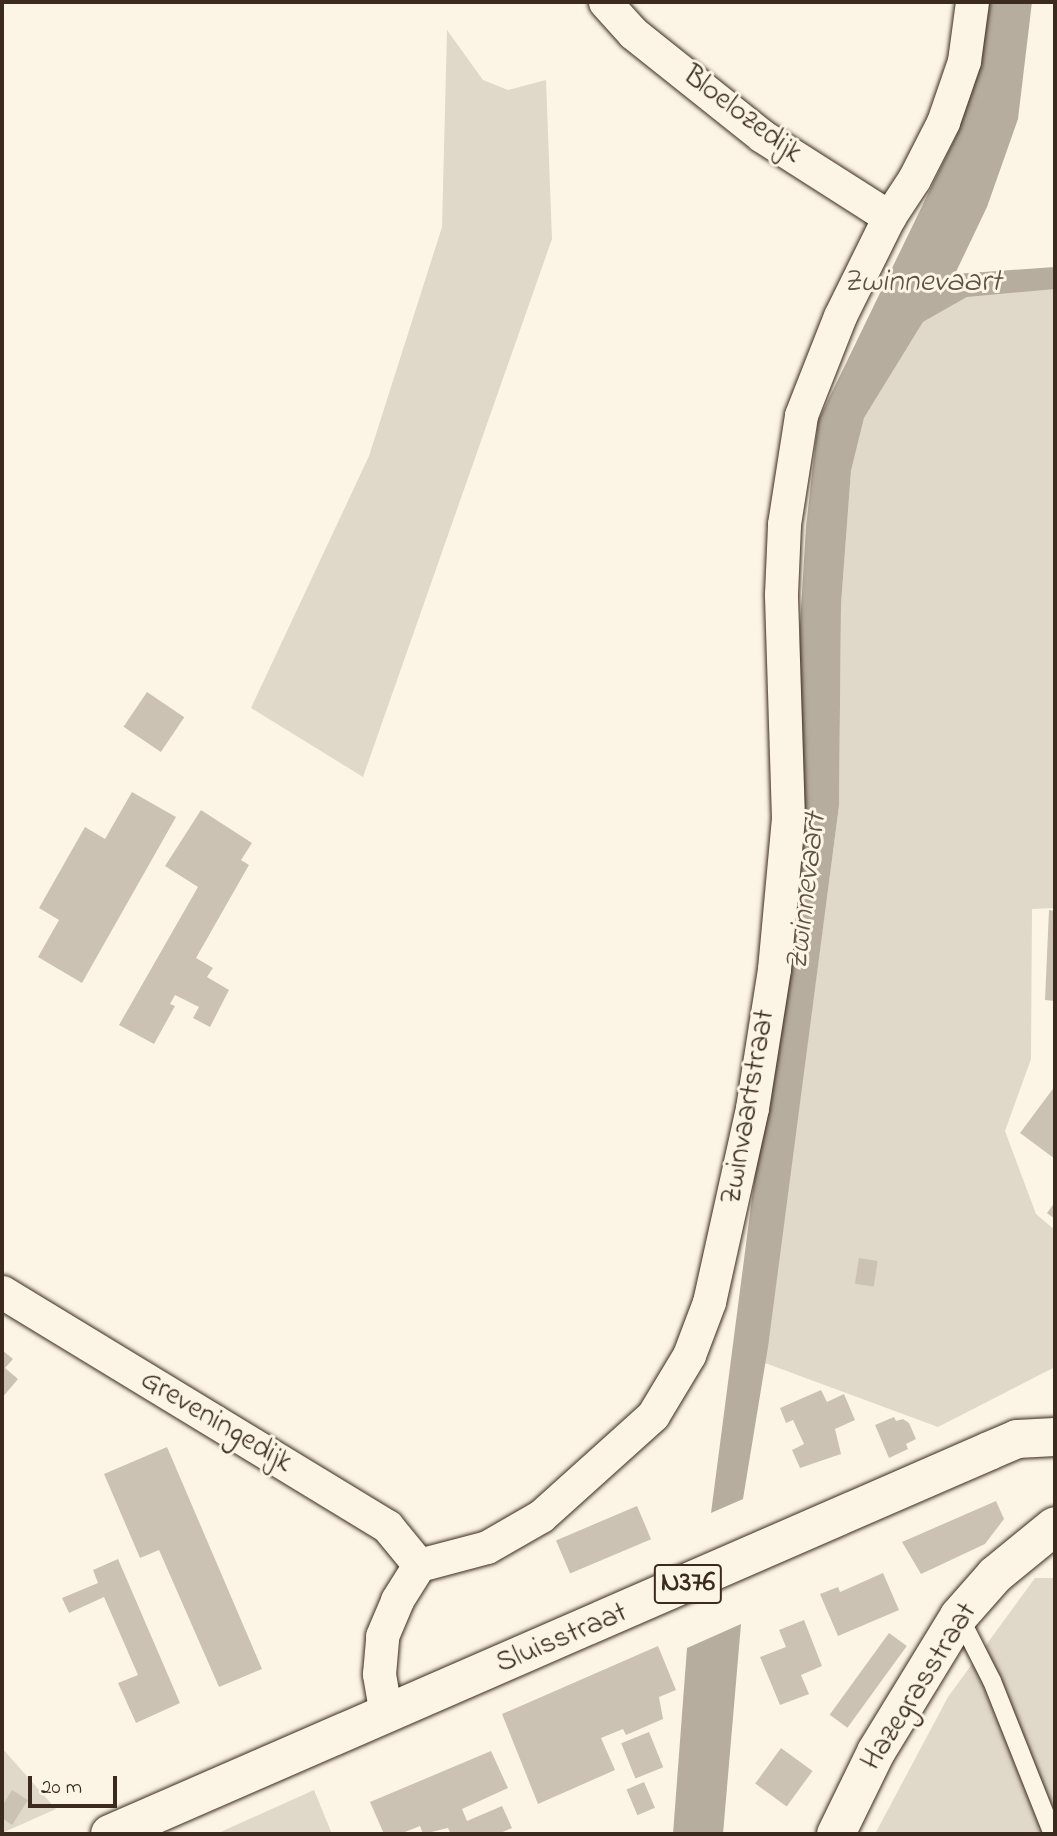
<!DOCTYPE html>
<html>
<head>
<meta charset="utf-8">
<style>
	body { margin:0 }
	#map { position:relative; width:1057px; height:1836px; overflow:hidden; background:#fcf5e5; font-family:"Indie Flower",sans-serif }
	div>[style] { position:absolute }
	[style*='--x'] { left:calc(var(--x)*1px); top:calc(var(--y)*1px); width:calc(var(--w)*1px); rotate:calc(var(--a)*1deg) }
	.green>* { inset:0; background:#e0d8c8 }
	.water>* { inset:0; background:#b7ad9e }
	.building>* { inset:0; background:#ccc2b3; transform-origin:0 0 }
	.roads { filter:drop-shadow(0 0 2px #3b2a1e) drop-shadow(0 0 2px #3b2a1e) }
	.service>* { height:18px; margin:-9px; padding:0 9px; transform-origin:9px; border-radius:9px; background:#fcf5e5 }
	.minor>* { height:33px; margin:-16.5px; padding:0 16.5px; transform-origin:16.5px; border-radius:16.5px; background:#fcf5e5 }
	.tertiary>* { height:38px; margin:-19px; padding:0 19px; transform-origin:19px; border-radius:19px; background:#fcf5e5 }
	.primary>* { height:38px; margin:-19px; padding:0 19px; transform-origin:19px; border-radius:19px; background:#fcf5e5 }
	span { translate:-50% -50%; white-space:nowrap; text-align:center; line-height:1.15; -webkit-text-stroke:6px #fcf5e5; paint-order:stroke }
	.shield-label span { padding:2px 5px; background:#fcf5e5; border:2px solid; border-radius:5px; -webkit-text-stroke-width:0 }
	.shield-label { font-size:28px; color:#3b2a1e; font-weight:700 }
	.street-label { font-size:30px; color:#3b2a1e }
	.water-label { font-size:32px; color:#605144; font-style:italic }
	.frame { position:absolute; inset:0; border:4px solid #3b2a1e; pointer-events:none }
	.scale { position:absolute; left:28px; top:1776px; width:89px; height:32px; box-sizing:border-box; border:4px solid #3b2a1e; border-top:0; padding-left:9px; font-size:21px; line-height:24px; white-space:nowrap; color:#3b2a1e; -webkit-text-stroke:5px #fcf5e5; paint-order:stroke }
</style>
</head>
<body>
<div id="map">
	<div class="green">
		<i style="clip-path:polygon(447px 30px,483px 80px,508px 90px,546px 80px,552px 239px,363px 777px,251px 708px,369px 456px,442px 227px)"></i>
		<i style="clip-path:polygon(1017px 289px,1055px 289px,1055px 908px,1032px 909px,1031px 1059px,1005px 1131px,1036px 1214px,1055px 1230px,1055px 1367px,938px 1427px,765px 1363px,839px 806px,841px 605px,851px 471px,864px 418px,923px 322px,967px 297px)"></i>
		<i style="clip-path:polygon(1035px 1578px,1055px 1578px,1055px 1834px,875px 1834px,948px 1697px)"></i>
		<i style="clip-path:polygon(2px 1748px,56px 1809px,2px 1833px)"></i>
		<i style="clip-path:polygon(314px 1790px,332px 1834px,216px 1834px)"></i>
	</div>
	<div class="water">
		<i style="clip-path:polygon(981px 2px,1032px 2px,1018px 119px,987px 207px,955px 274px,1055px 267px,1055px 289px,967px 297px,923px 322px,864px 418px,851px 471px,841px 605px,839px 806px,768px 1347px,743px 1499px,711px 1513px,790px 906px,798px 659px,806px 527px,818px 421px,956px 136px,980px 55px)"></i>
		<i style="clip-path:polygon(741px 1624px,723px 1834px,673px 1834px,687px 1648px)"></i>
	</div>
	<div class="building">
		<i style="left:147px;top:692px;width:45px;height:42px;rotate:34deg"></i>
		<i style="clip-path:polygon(132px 792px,176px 817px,82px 983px,38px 957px,59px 920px,39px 908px,85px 827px,105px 839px)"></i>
		<i style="clip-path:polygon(201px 810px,252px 843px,241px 860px,249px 865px,196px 958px,213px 968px,207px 977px,229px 990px,210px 1027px,193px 1018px,199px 1007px,175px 995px,170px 1004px,175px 1006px,154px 1044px,119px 1025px,198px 887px,165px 866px)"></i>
		<i style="clip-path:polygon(1049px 910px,1055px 911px,1055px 1001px,1045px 1000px)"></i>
		<i style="clip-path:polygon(1055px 1086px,1055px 1159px,1020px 1133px)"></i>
		<i style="clip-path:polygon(1055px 1202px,1055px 1219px,1047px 1213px)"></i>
		<i style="left:859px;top:1258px;width:19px;height:26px;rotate:9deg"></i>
		<i style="clip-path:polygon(2px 1350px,13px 1359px,5px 1368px,18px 1379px,2px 1398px)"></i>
		<i style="clip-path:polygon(821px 1390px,827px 1402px,844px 1394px,855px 1420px,835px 1429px,841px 1454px,800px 1468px,792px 1450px,804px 1444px,793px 1420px,786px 1423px,780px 1408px)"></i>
		<i style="clip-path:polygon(894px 1417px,896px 1421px,903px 1419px,909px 1423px,916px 1439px,906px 1444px,908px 1449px,889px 1458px,875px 1425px)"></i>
		<i style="clip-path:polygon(167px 1447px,262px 1669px,219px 1687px,159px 1550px,140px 1558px,104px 1474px)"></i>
		<i style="clip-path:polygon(996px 1501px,1004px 1519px,985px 1544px,921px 1574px,902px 1542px)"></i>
		<i style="left:637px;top:1506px;width:36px;height:88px;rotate:67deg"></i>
		<i style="clip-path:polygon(118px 1559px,180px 1703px,136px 1723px,118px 1683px,138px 1675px,104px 1597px,69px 1613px,62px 1598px,98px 1583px,93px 1570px)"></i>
		<i style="clip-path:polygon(883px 1573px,899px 1610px,838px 1636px,820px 1594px,838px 1587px,840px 1592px)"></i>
		<i style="clip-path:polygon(804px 1620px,822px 1666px,801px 1675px,809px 1694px,780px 1705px,760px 1657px,786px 1647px,779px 1630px)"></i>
		<i style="left:889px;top:1633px;width:22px;height:101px;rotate:36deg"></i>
		<i style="clip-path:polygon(658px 1646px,676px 1690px,659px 1697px,663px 1719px,626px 1735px,623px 1729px,601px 1738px,615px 1770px,538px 1804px,502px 1714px)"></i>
		<i style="left:649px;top:1732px;width:38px;height:30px;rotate:68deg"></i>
		<i style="left:781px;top:1748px;width:39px;height:44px;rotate:36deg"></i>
		<i style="clip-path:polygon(491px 1751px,508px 1788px,462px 1809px,467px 1821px,502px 1806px,512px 1828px,498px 1834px,451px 1834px,448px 1828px,423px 1834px,420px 1826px,400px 1834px,384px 1834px,370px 1802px)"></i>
		<i style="left:644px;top:1782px;width:28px;height:19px;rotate:67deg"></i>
		<i style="clip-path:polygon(12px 1790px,28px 1800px,12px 1825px,2px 1818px,2px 1806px)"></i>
	</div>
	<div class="roads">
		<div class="service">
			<i style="--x:959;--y:1616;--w:73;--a:63.1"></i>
			<i style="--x:992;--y:1681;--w:165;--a:68.3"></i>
		</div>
		<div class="minor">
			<i style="--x:605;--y:2;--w:42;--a:47.9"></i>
			<i style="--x:633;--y:33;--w:165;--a:38.6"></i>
			<i style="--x:762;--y:136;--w:151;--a:32.5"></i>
			<i style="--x:2;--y:1292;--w:451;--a:31.3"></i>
			<i style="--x:387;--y:1526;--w:50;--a:50.6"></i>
			<i style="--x:386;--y:1715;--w:42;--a:-99.7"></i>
			<i style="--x:379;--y:1674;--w:38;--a:-85"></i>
			<i style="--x:382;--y:1636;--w:39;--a:-67"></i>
			<i style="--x:397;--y:1600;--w:41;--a:-57.8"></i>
			<i style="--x:419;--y:1565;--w:70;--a:-14.8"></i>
			<i style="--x:487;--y:1547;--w:62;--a:-29.9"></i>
			<i style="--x:541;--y:1516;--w:151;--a:-42"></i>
			<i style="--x:653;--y:1415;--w:70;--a:-59"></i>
			<i style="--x:689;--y:1355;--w:57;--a:-69.3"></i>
			<i style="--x:709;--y:1302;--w:199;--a:-77.5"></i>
			<i style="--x:752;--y:1108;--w:141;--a:-81"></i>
			<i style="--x:774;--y:969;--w:151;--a:-84.7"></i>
			<i style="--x:788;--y:819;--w:225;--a:-91.8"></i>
			<i style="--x:781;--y:594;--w:70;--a:-87.5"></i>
			<i style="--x:784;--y:524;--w:110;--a:-81.1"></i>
			<i style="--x:801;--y:415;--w:106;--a:-68.5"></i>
			<i style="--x:840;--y:316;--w:110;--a:-63.7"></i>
			<i style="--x:889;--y:217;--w:45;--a:-56.7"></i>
			<i style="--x:914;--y:179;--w:64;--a:-63"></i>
			<i style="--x:943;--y:122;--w:65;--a:-71"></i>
			<i style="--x:964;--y:61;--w:60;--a:-82.3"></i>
		</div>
		<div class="tertiary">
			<i style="--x:836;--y:1834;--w:91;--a:-64"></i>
			<i style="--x:876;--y:1752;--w:159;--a:-58.6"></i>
			<i style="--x:959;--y:1616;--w:55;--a:-48.7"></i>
			<i style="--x:995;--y:1575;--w:77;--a:-39.2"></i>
		</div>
		<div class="primary">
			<i style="--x:110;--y:1834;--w:959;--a:-23.54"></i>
			<i style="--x:989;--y:1451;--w:30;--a:-23"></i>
			<i style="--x:1017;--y:1439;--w:38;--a:-3"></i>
		</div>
	</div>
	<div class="shield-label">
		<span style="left:688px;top:1584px">N376</span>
	</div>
	<div class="street-label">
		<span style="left:742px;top:115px;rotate:37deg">Bloelozedijk</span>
		<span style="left:749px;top:1107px;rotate:-80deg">Zwinvaartstraat</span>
		<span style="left:216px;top:1422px;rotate:31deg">Greveningedijk</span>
		<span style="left:562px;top:1639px;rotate:-23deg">Sluisstraat</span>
		<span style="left:920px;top:1687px;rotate:-58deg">Hazegrasstraat</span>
	</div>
	<div class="water-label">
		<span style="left:922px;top:283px">Zwinnevaart</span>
		<span style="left:808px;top:892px;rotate:-83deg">Zwinnevaart</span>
	</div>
	<div class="frame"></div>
	<div class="scale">20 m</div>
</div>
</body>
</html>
